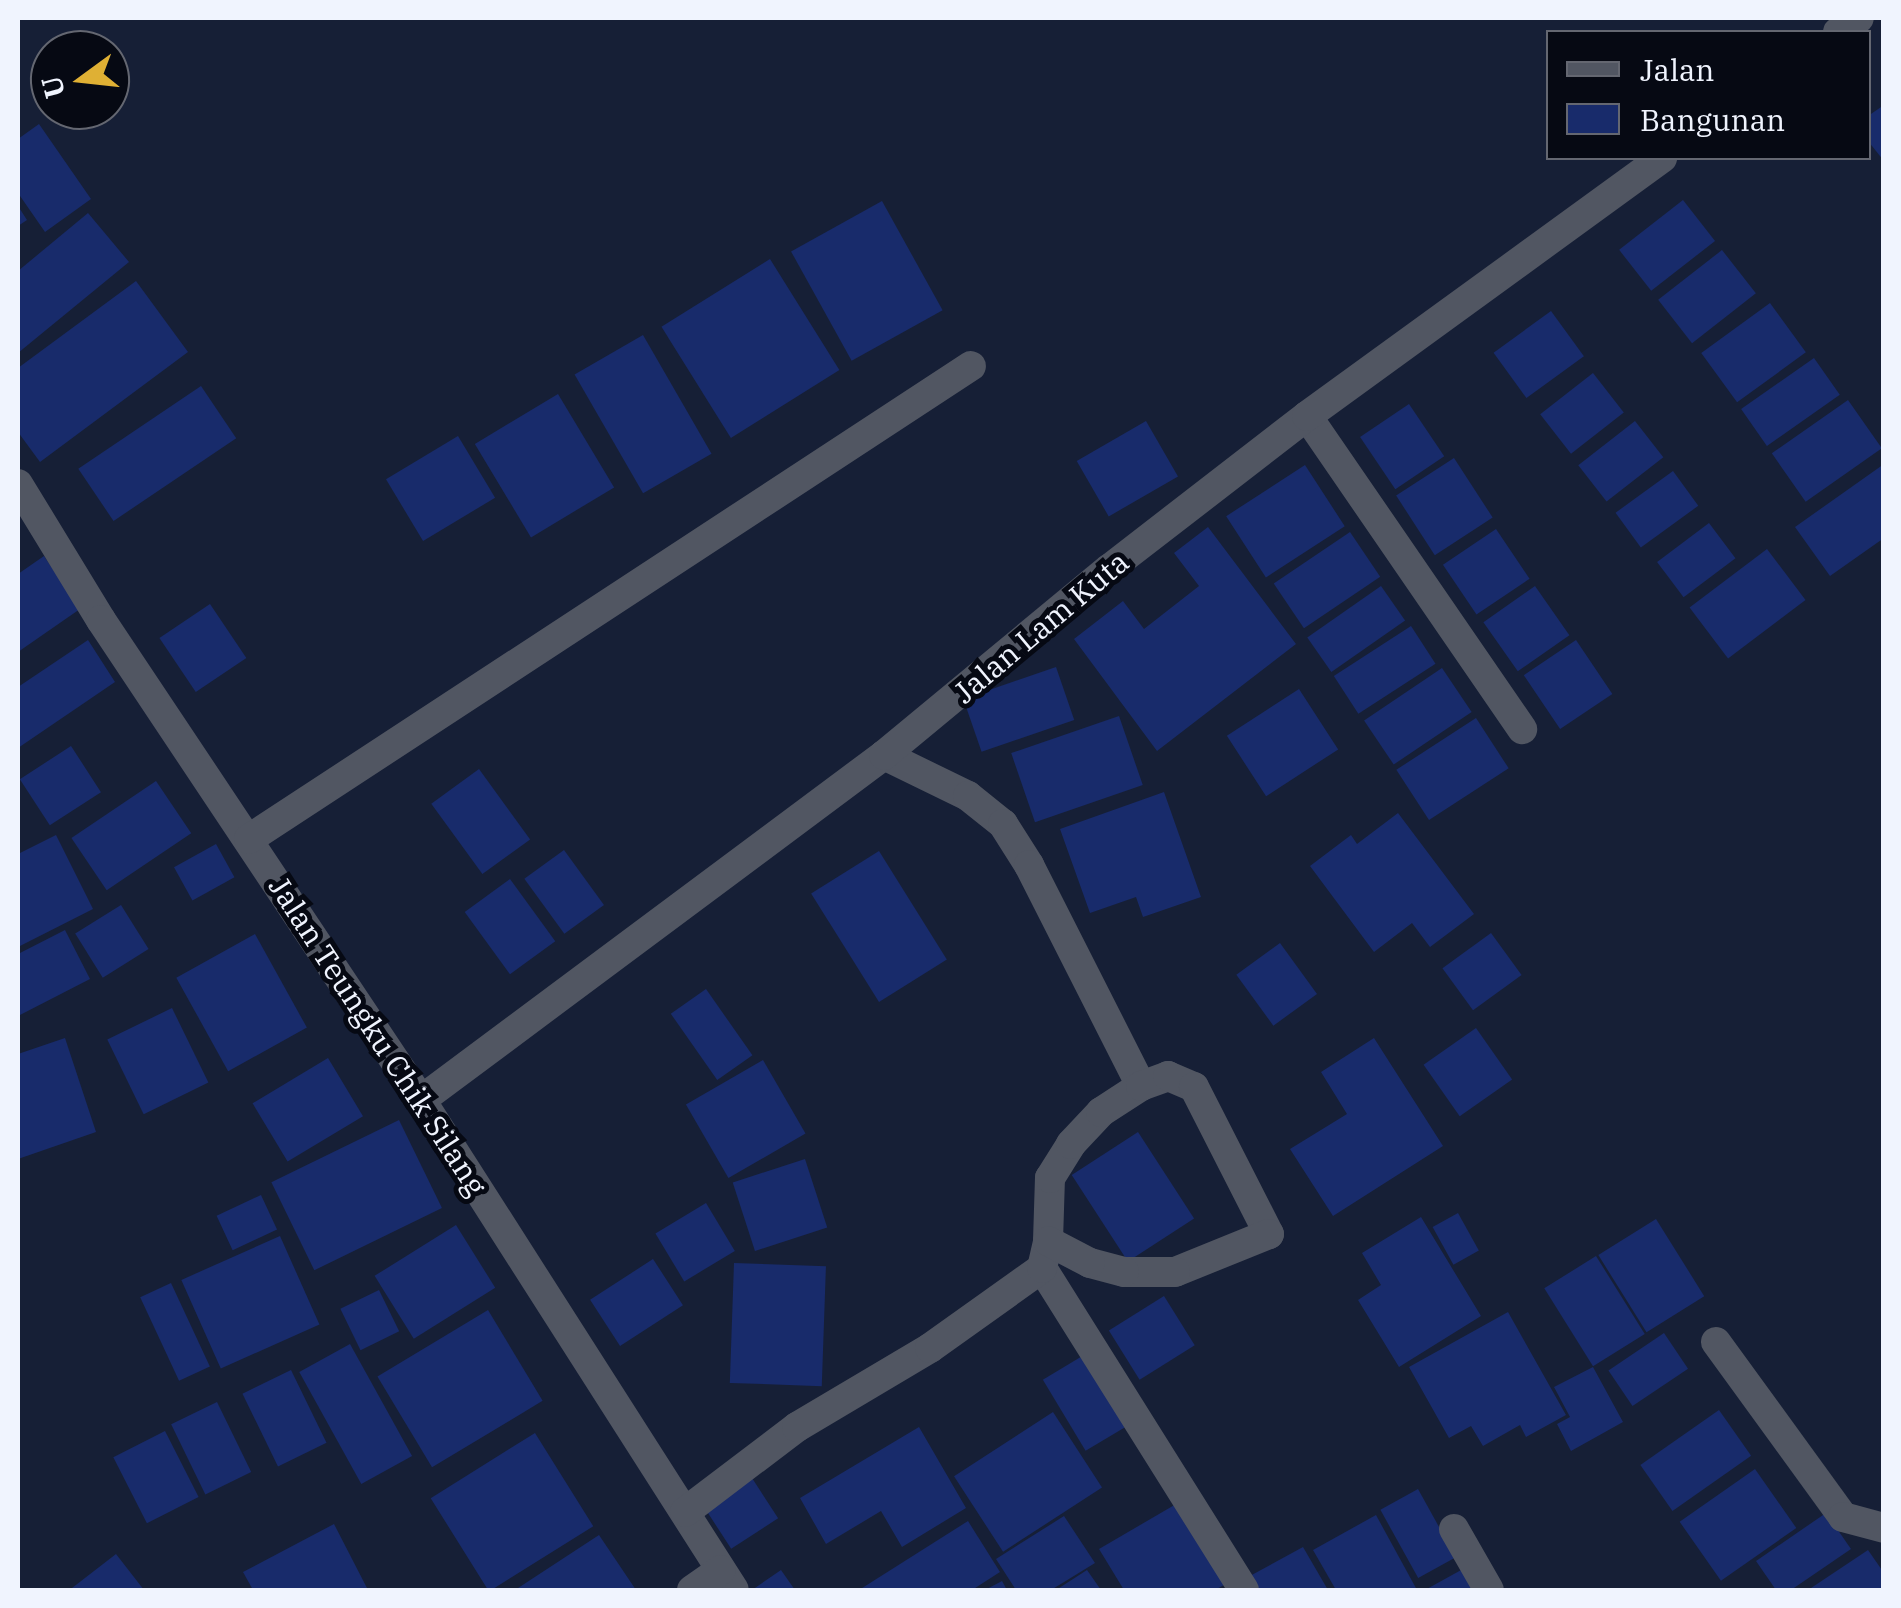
<!DOCTYPE html>
<html>
<head>
<meta charset="utf-8">
<style>
	body { margin:0 }
	#map { position:relative; width:1901px; height:1608px; overflow:hidden; background:#161f36; font-family:"IBM Plex Serif",serif }
	div>[style] { position:absolute }
	[style*='--x'] { left:calc(var(--x)*1px); top:calc(var(--y)*1px); width:calc(var(--w)*1px); rotate:calc(var(--a)*1deg) }
	.building>* { inset:0; background:#182b6b; transform-origin:0 0 }
	.minor>* { height:30px; margin:-15px; padding:0 15px; transform-origin:15px; border-radius:15px; background:#515662 }
	span { translate:-50% -50%; white-space:nowrap; text-align:center; line-height:1.15; -webkit-text-stroke:10px #060913; paint-order:stroke }
	.street-label { font-size:30px; color:#f0f4fe }
	.frame { position:absolute; inset:0; border:20px solid #f0f4fe; pointer-events:none }
	.legend { position:absolute; left:1546px; top:30px; width:325px; height:130px; box-sizing:border-box; background:#060913; border:2px solid #646771; margin:0; padding:12px 18px; list-style:none; font-size:30px; color:#f0f4fe }
	.legend li { display:flex; align-items:center; gap:20px; height:50px }
	.legend b { width:50px; border:2px solid #646771 }
	.north { position:absolute; left:30px; top:30px; width:100px; height:100px; box-sizing:border-box; background:#060913; border:2px solid #646771; border-radius:50%; rotate:255deg; font-size:28px; font-weight:700; line-height:40px; text-align:center; color:#f0f4fe }
	.north::after { content:''; display:block; margin:auto; width:35px; height:45px; background:#dfb034; clip-path:polygon(50% 0,100% 100%,50% 72%,0 100%) }
</style>
</head>
<body>
<div id="map">
	<div class="building">
		<i style="clip-path:polygon(1884px 105px,1884px 161px,1868px 141px,1868px 116px)"></i>
		<i style="clip-path:polygon(39px 124px,91px 199px,45px 232px,18px 193px,18px 139px)"></i>
		<i style="left:1683px;top:200px;width:52px;height:81px;rotate:52deg"></i>
		<i style="left:882px;top:201px;width:125px;height:104px;rotate:61deg"></i>
		<i style="clip-path:polygon(18px 206px,27px 220px,18px 226px)"></i>
		<i style="clip-path:polygon(88px 213px,129px 262px,18px 353px,18px 271px)"></i>
		<i style="left:1722px;top:250px;width:55px;height:81px;rotate:52deg"></i>
		<i style="left:770px;top:259px;width:131px;height:128px;rotate:58deg"></i>
		<i style="clip-path:polygon(136px 281px,188px 352px,40px 462px,18px 432px,18px 368px)"></i>
		<i style="left:1770px;top:303px;width:61px;height:85px;rotate:54deg"></i>
		<i style="left:1551px;top:311px;width:56px;height:71px;rotate:54deg"></i>
		<i style="left:643px;top:335px;width:137px;height:79px;rotate:60deg"></i>
		<i style="left:1814px;top:358px;width:45px;height:89px;rotate:55deg"></i>
		<i style="left:1593px;top:373px;width:50px;height:67px;rotate:52deg"></i>
		<i style="left:201px;top:386px;width:63px;height:148px;rotate:56deg"></i>
		<i style="left:558px;top:394px;width:109px;height:97px;rotate:59deg"></i>
		<i style="left:1848px;top:400px;width:59px;height:93px;rotate:55deg"></i>
		<i style="left:1409px;top:404px;width:63px;height:59px;rotate:56deg"></i>
		<i style="left:1146px;top:421px;width:64px;height:80px;rotate:60deg"></i>
		<i style="left:1635px;top:421px;width:46px;height:72px;rotate:52deg"></i>
		<i style="left:458px;top:436px;width:72px;height:84px;rotate:59deg"></i>
		<i style="left:1454px;top:458px;width:71px;height:69px;rotate:57deg"></i>
		<i style="clip-path:polygon(1884px 464px,1884px 538px,1830px 576px,1795px 527px)"></i>
		<i style="left:1305px;top:465px;width:73px;height:94px;rotate:57deg"></i>
		<i style="left:1673px;top:471px;width:43px;height:71px;rotate:54deg"></i>
		<i style="left:1709px;top:523px;width:44px;height:65px;rotate:53deg"></i>
		<i style="clip-path:polygon(1208px 527px,1296px 644px,1157px 751px,1074px 639px,1123px 601px,1144px 629px,1199px 586px,1174px 553px)"></i>
		<i style="left:1496px;top:529px;width:60px;height:64px;rotate:56deg"></i>
		<i style="left:1350px;top:532px;width:54px;height:92px;rotate:56deg"></i>
		<i style="left:1767px;top:549px;width:64px;height:97px;rotate:53deg"></i>
		<i style="clip-path:polygon(44px 556px,80px 609px,18px 652px,18px 574px)"></i>
		<i style="left:1381px;top:586px;width:42px;height:90px;rotate:55deg"></i>
		<i style="left:1535px;top:586px;width:60px;height:63px;rotate:55deg"></i>
		<i style="left:210px;top:604px;width:65px;height:61px;rotate:56deg"></i>
		<i style="left:1411px;top:626px;width:45px;height:92px;rotate:57deg"></i>
		<i style="clip-path:polygon(88px 640px,115px 682px,18px 748px,18px 687px)"></i>
		<i style="left:1576px;top:640px;width:65px;height:63px;rotate:56deg"></i>
		<i style="left:1056px;top:667px;width:56px;height:98px;rotate:71deg"></i>
		<i style="left:1442px;top:668px;width:53px;height:94px;rotate:56deg"></i>
		<i style="left:1299px;top:689px;width:72px;height:86px;rotate:57deg"></i>
		<i style="left:1119px;top:716px;width:73px;height:114px;rotate:71deg"></i>
		<i style="left:1476px;top:718px;width:60px;height:95px;rotate:57deg"></i>
		<i style="left:71px;top:746px;width:55px;height:61px;rotate:57deg"></i>
		<i style="left:479px;top:769px;width:87px;height:59px;rotate:54deg"></i>
		<i style="left:156px;top:781px;width:63px;height:102px;rotate:56deg"></i>
		<i style="clip-path:polygon(1164px 792px,1201px 897px,1143px 917px,1136px 897px,1090px 913px,1060px 829px)"></i>
		<i style="clip-path:polygon(1398px 813px,1474px 914px,1430px 947px,1412px 923px,1374px 952px,1310px 866px,1351px 835px,1357px 844px)"></i>
		<i style="clip-path:polygon(56px 835px,93px 909px,18px 947px,18px 854px)"></i>
		<i style="left:216px;top:844px;width:38px;height:48px;rotate:61deg"></i>
		<i style="left:564px;top:850px;width:68px;height:49px;rotate:54deg"></i>
		<i style="left:879px;top:851px;width:128px;height:80px;rotate:58deg"></i>
		<i style="left:510px;top:879px;width:77px;height:56px;rotate:54deg"></i>
		<i style="left:121px;top:905px;width:52px;height:54px;rotate:58deg"></i>
		<i style="clip-path:polygon(65px 930px,90px 979px,18px 1016px,18px 954px)"></i>
		<i style="left:1491px;top:933px;width:52px;height:60px;rotate:54deg"></i>
		<i style="left:255px;top:934px;width:107px;height:90px;rotate:61deg"></i>
		<i style="left:1280px;top:943px;width:63px;height:54px;rotate:54deg"></i>
		<i style="left:706px;top:989px;width:81px;height:43px;rotate:55deg"></i>
		<i style="left:172px;top:1008px;width:83px;height:72px;rotate:64deg"></i>
		<i style="left:1476px;top:1028px;width:63px;height:64px;rotate:55deg"></i>
		<i style="clip-path:polygon(65px 1038px,96px 1132px,18px 1159px,18px 1054px)"></i>
		<i style="clip-path:polygon(1374px 1038px,1443px 1146px,1333px 1216px,1290px 1149px,1347px 1114px,1321px 1072px)"></i>
		<i style="left:328px;top:1058px;width:68px;height:88px;rotate:59deg"></i>
		<i style="left:763px;top:1060px;width:85px;height:89px;rotate:60deg"></i>
		<i style="left:399px;top:1120px;width:98px;height:142px;rotate:64deg"></i>
		<i style="left:1138px;top:1132px;width:103px;height:79px;rotate:57deg"></i>
		<i style="left:805px;top:1159px;width:72px;height:76px;rotate:72deg"></i>
		<i style="left:261px;top:1195px;width:38px;height:49px;rotate:65deg"></i>
		<i style="left:706px;top:1203px;width:56px;height:59px;rotate:59deg"></i>
		<i style="left:1458px;top:1213px;width:43px;height:29px;rotate:61deg"></i>
		<i style="clip-path:polygon(1421px 1217px,1481px 1316px,1399px 1367px,1358px 1300px,1381px 1285px,1362px 1253px)"></i>
		<i style="left:1656px;top:1219px;width:91px;height:68px;rotate:58deg"></i>
		<i style="left:456px;top:1225px;width:74px;height:96px;rotate:58deg"></i>
		<i style="left:280px;top:1236px;width:97px;height:108px;rotate:66deg"></i>
		<i style="left:1596px;top:1256px;width:92px;height:61px;rotate:58deg"></i>
		<i style="left:653px;top:1259px;width:55px;height:75px;rotate:57deg"></i>
		<i style="left:734px;top:1263px;width:92px;height:120px;rotate:2deg"></i>
		<i style="left:171px;top:1283px;width:92px;height:34px;rotate:65deg"></i>
		<i style="left:379px;top:1290px;width:46px;height:43px;rotate:64deg"></i>
		<i style="left:1164px;top:1296px;width:58px;height:65px;rotate:58deg"></i>
		<i style="left:488px;top:1310px;width:106px;height:129px;rotate:59deg"></i>
		<i style="clip-path:polygon(1508px 1312px,1566px 1415px,1526px 1437px,1520px 1425px,1483px 1446px,1471px 1426px,1449px 1438px,1409px 1367px)"></i>
		<i style="left:1664px;top:1333px;width:43px;height:67px;rotate:56deg"></i>
		<i style="left:350px;top:1344px;width:128px;height:58px;rotate:61deg"></i>
		<i style="left:1084px;top:1355px;width:83px;height:48px;rotate:59deg"></i>
		<i style="clip-path:polygon(1593px 1367px,1623px 1422px,1571px 1451px,1557px 1424px,1570px 1417px,1554px 1387px)"></i>
		<i style="left:291px;top:1370px;width:81px;height:54px;rotate:64deg"></i>
		<i style="left:217px;top:1402px;width:78px;height:51px;rotate:64deg"></i>
		<i style="left:1719px;top:1410px;width:56px;height:96px;rotate:55deg"></i>
		<i style="left:1053px;top:1412px;width:90px;height:118px;rotate:57deg"></i>
		<i style="clip-path:polygon(919px 1427px,966px 1508px,902px 1547px,881px 1511px,826px 1544px,800px 1498px)"></i>
		<i style="left:165px;top:1431px;width:74px;height:58px;rotate:63deg"></i>
		<i style="left:535px;top:1433px;width:110px;height:123px;rotate:58deg"></i>
		<i style="left:1755px;top:1469px;width:72px;height:92px;rotate:55deg"></i>
		<i style="left:752px;top:1478px;width:48px;height:56px;rotate:57deg"></i>
		<i style="left:1418px;top:1489px;width:78px;height:43px;rotate:61deg"></i>
		<i style="clip-path:polygon(1183px 1500px,1231px 1581px,1215px 1590px,1124px 1590px,1099px 1549px)"></i>
		<i style="clip-path:polygon(1826px 1513px,1851px 1549px,1791px 1590px,1776px 1590px,1756px 1561px)"></i>
		<i style="clip-path:polygon(1376px 1515px,1417px 1590px,1336px 1590px,1313px 1550px)"></i>
		<i style="clip-path:polygon(1064px 1516px,1095px 1563px,1051px 1590px,1016px 1590px,996px 1559px)"></i>
		<i style="clip-path:polygon(968px 1521px,1000px 1572px,972px 1590px,859px 1590px)"></i>
		<i style="clip-path:polygon(334px 1524px,368px 1590px,253px 1590px,243px 1572px)"></i>
		<i style="clip-path:polygon(599px 1535px,636px 1590px,515px 1590px)"></i>
		<i style="clip-path:polygon(1303px 1547px,1328px 1590px,1255px 1590px,1248px 1577px)"></i>
		<i style="clip-path:polygon(1868px 1550px,1884px 1573px,1884px 1590px,1808px 1590px)"></i>
		<i style="clip-path:polygon(116px 1554px,144px 1590px,74px 1590px,72px 1588px)"></i>
		<i style="clip-path:polygon(1472px 1564px,1487px 1590px,1425px 1590px)"></i>
		<i style="clip-path:polygon(781px 1570px,795px 1590px,752px 1590px)"></i>
		<i style="clip-path:polygon(1087px 1570px,1101px 1590px,1056px 1590px)"></i>
		<i style="clip-path:polygon(1002px 1581px,1007px 1590px,985px 1590px)"></i>
	</div>
	<div class="minor">
		<i style="--x:1838;--y:32;--w:25;--a:-34"></i>
		<i style="--x:1307;--y:416;--w:380;--a:55.5"></i>
		<i style="--x:18;--y:484;--w:159;--a:58.6"></i>
		<i style="--x:101;--y:620;--w:577;--a:56.31"></i>
		<i style="--x:421;--y:1100;--w:581;--a:57.43"></i>
		<i style="--x:884;--y:755;--w:93;--a:26"></i>
		<i style="--x:968;--y:796;--w:45;--a:38.7"></i>
		<i style="--x:1003;--y:824;--w:49;--a:57.6"></i>
		<i style="--x:1029;--y:865;--w:248;--a:63.1"></i>
		<i style="--x:249;--y:839;--w:863;--a:-33.23"></i>
		<i style="--x:421;--y:1100;--w:577;--a:-36.69"></i>
		<i style="--x:884;--y:755;--w:292;--a:-39.6"></i>
		<i style="--x:1109;--y:569;--w:250;--a:-37.7"></i>
		<i style="--x:1307;--y:416;--w:439;--a:-36"></i>
		<i style="--x:1042;--y:1268;--w:380;--a:57.9"></i>
		<i style="--x:1716;--y:1342;--w:216;--a:54"></i>
		<i style="--x:1843;--y:1517;--w:42;--a:15"></i>
		<i style="--x:685;--y:1512;--w:141;--a:-37.2"></i>
		<i style="--x:797;--y:1427;--w:155;--a:-30.7"></i>
		<i style="--x:930;--y:1348;--w:138;--a:-35.5"></i>
		<i style="--x:1042;--y:1268;--w:28;--a:-77"></i>
		<i style="--x:1048;--y:1241;--w:63;--a:-88.2"></i>
		<i style="--x:1050;--y:1178;--w:40;--a:-58"></i>
		<i style="--x:1071;--y:1144;--w:44;--a:-46.8"></i>
		<i style="--x:1101;--y:1112;--w:48;--a:-33"></i>
		<i style="--x:1141;--y:1086;--w:29;--a:-20"></i>
		<i style="--x:1168;--y:1076;--w:28;--a:23"></i>
		<i style="--x:1194;--y:1087;--w:165;--a:63"></i>
		<i style="--x:1269;--y:1234;--w:101;--a:158"></i>
		<i style="--x:1175;--y:1272;--w:51;--a:180"></i>
		<i style="--x:1124;--y:1272;--w:35;--a:-165"></i>
		<i style="--x:1090;--y:1263;--w:47;--a:-152.4"></i>
		<i style="--x:1454;--y:1529;--w:70;--a:60.2"></i>
		<i style="--x:692;--y:1590;--w:35;--a:-35"></i>
	</div>
	<div class="street-label">
		<span style="left:1041px;top:627px;rotate:-40deg">Jalan Lam Kuta</span>
		<span style="left:378px;top:1036px;rotate:57deg">Jalan Teungku Chik Silang</span>
	</div>
	<div class="frame"></div>
	<ul class="legend">
	<li><b style="height:12px;background:#515662"></b>Jalan</li>
	<li><b style="height:28px;background:#182b6b"></b>Bangunan</li>
	</ul>
	<div class="north">U</div>
</div>
</body>
</html>
